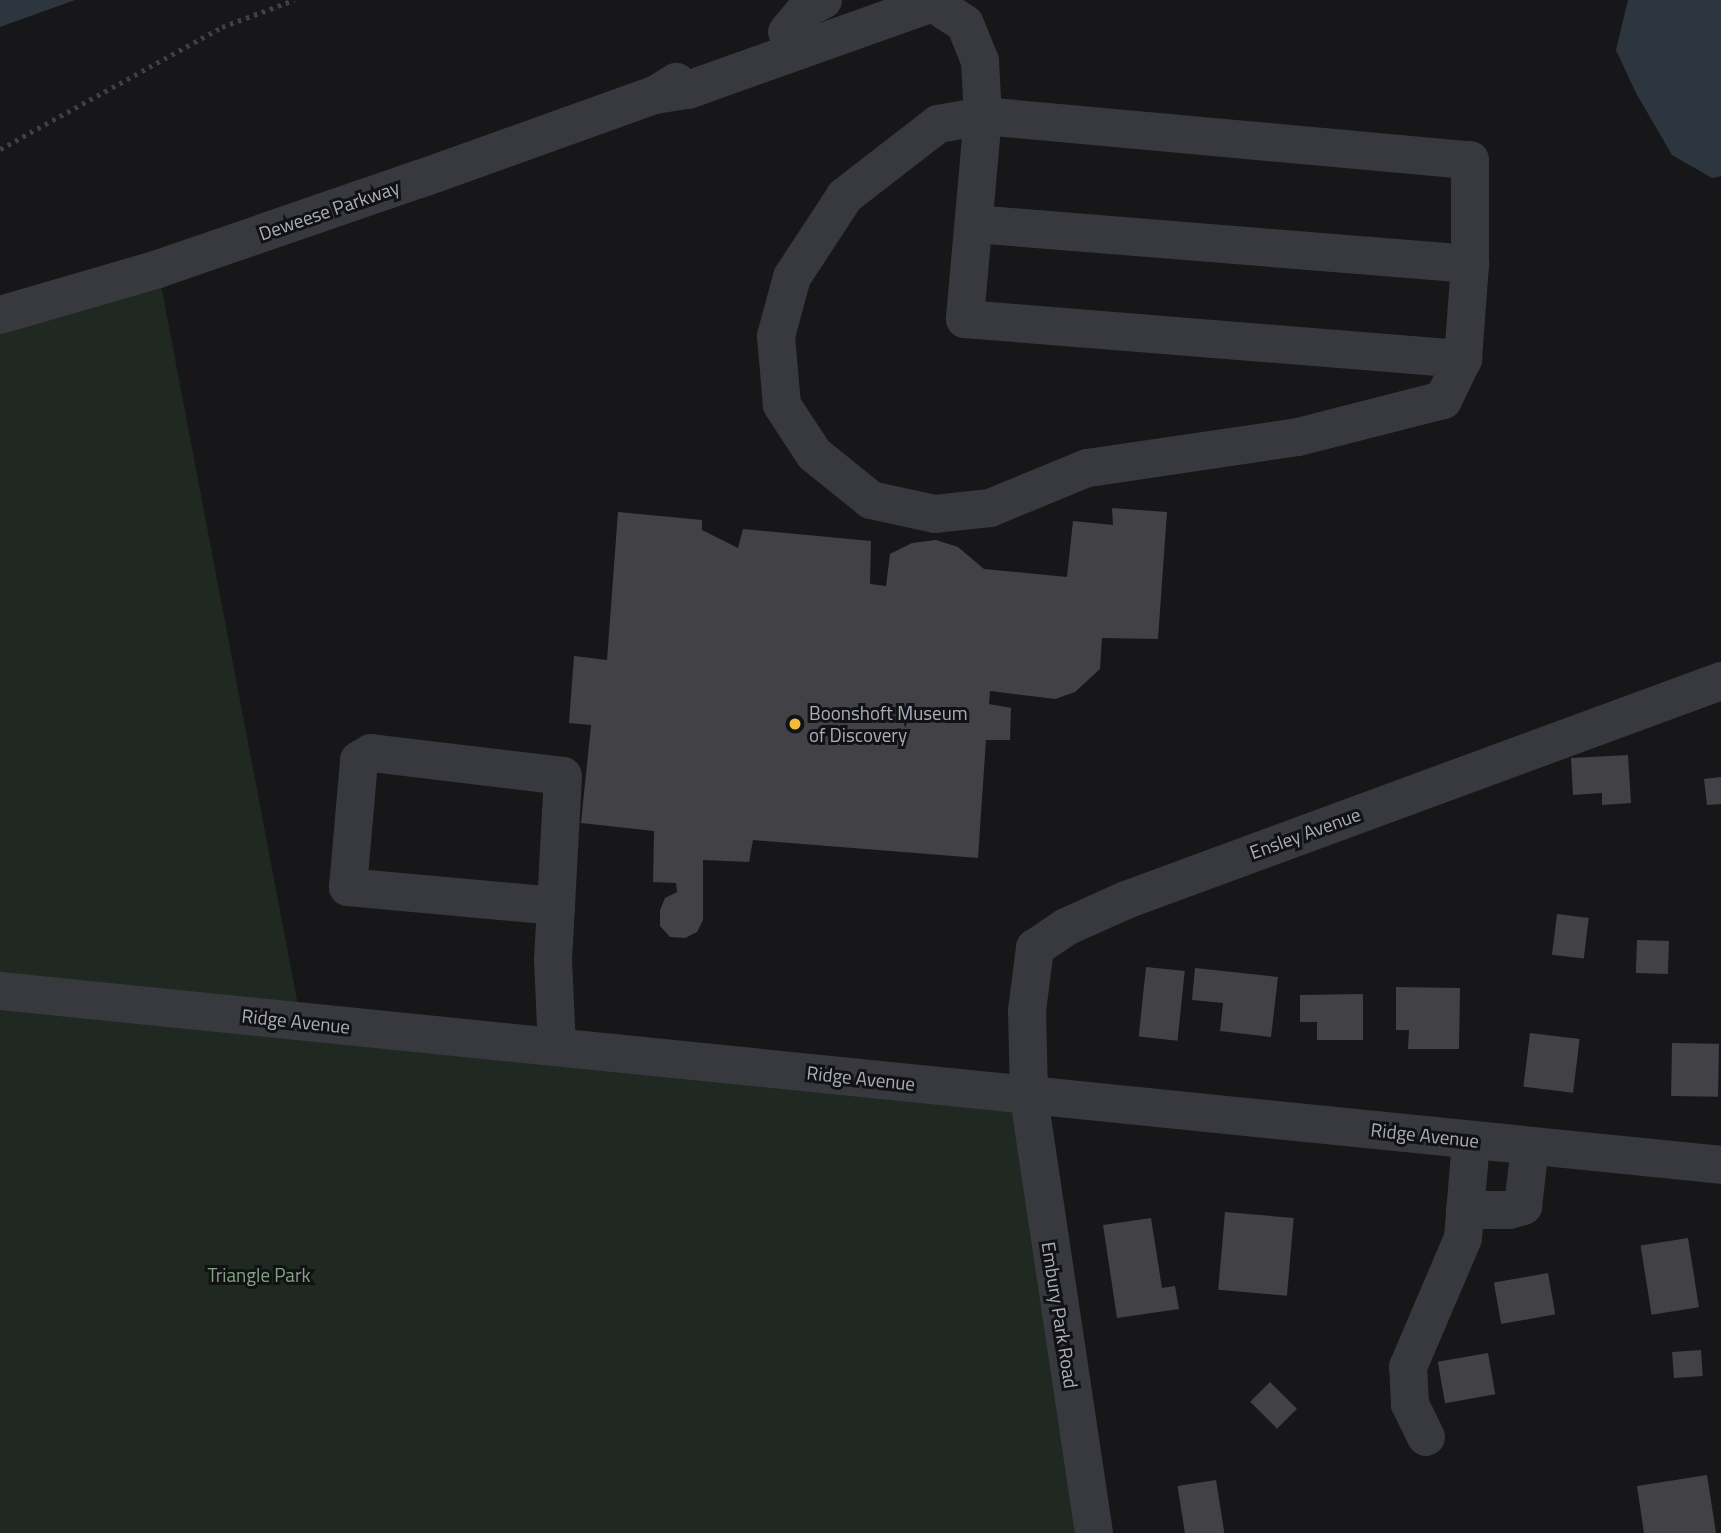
<!DOCTYPE html>
<html>
<head>
<meta charset="utf-8">
<style>
	body { margin:0 }
	#map { position:relative; width:1721px; height:1533px; overflow:hidden; background:#171719; font-family:"Titillium Web",sans-serif }
	div>[style] { position:absolute }
	[style*='--x'] { left:calc(var(--x)*1px); top:calc(var(--y)*1px); width:calc(var(--w)*1px); rotate:calc(var(--a)*1deg) }
	.green>* { inset:0; background:#1f2821 }
	.water>* { inset:0; background:#2d363e }
	.building>* { inset:0; background:#424246; transform-origin:0 0 }
	.path>* { height:4.5px; margin-top:-2.25px; transform-origin:0; background:repeating-linear-gradient(90deg,#3e4045 0 3.5px,transparent 0 8.5px) }
	.minor>* { height:38px; margin:-19px; padding:0 19px; transform-origin:19px; border-radius:19px; background:#38393e }
	.dots>* { width:19px; height:19px; translate:-50% -50%; box-sizing:border-box; border:4px solid #121215; border-radius:50% }
	span { translate:-50% -50%; white-space:nowrap; text-align:center; line-height:1.15; -webkit-text-stroke:6px #121215; paint-order:stroke }
	.street-label { font-size:19px; color:#aaaeb9 }
	.poi-label { font-size:19px; color:#aaaeb9 }
	.left { translate:0 -50%; text-align:left }
	.park-label { font-size:19px; color:#81a484 }
</style>
</head>
<body>
<div id="map">
	<div class="green">
		<i style="clip-path:polygon(158px 269px,301px 1021px,1029px 1097px,1094px 1533px,0 1533px,0 315px)"></i>
	</div>
	<div class="water">
		<i style="clip-path:polygon(0 0,75px 0,0 27px)"></i>
		<i style="clip-path:polygon(1628px 0,1721px 0,1721px 176px,1712px 178px,1672px 155px,1636px 93px,1616px 50px)"></i>
	</div>
	<div class="building">
		<i style="clip-path:polygon(1112px 508px,1167px 512px,1158px 639px,1102px 638px,1100px 669px,1075px 692px,1055px 699px,990px 691px,989px 704px,1011px 708px,1010px 740px,986px 740px,978px 858px,753px 840px,749px 862px,703px 860px,703px 920px,697px 932px,685px 938px,670px 937px,660px 926px,660px 910px,665px 898px,677px 892px,676px 883px,653px 882px,654px 831px,581px 823px,591px 725px,569px 723px,574px 656px,607px 660px,618px 512px,702px 520px,702px 530px,738px 548px,743px 529px,871px 541px,870px 584px,886px 586px,890px 554px,912px 543px,936px 540px,958px 547px,984px 569px,1067px 577px,1073px 521px,1113px 525px)"></i>
		<i style="clip-path:polygon(1628px 755px,1631px 803px,1602px 805px,1602px 793px,1573px 795px,1571px 758px)"></i>
		<i style="clip-path:polygon(1721px 777px,1721px 804px,1707px 805px,1704px 779px)"></i>
		<i style="left:1557px;top:914px;width:32px;height:41px;rotate:7deg"></i>
		<i style="left:1637px;top:940px;width:32px;height:33px;rotate:2deg"></i>
		<i style="left:1146px;top:967px;width:39px;height:70px;rotate:6deg"></i>
		<i style="clip-path:polygon(1195px 968px,1278px 977px,1271px 1037px,1220px 1031px,1223px 1003px,1192px 1000px)"></i>
		<i style="clip-path:polygon(1396px 987px,1460px 988px,1459px 1049px,1408px 1049px,1409px 1030px,1396px 1030px)"></i>
		<i style="clip-path:polygon(1363px 994px,1363px 1040px,1317px 1040px,1317px 1022px,1300px 1022px,1300px 995px)"></i>
		<i style="left:1530px;top:1033px;width:50px;height:54px;rotate:7deg"></i>
		<i style="left:1672px;top:1043px;width:47px;height:53px;rotate:1deg"></i>
		<i style="left:1225px;top:1212px;width:69px;height:78px;rotate:5deg"></i>
		<i style="clip-path:polygon(1151px 1218px,1162px 1288px,1175px 1286px,1179px 1309px,1117px 1318px,1103px 1225px)"></i>
		<i style="left:1688px;top:1238px;width:70px;height:48px;rotate:81deg"></i>
		<i style="left:1548px;top:1273px;width:42px;height:55px;rotate:80deg"></i>
		<i style="left:1701px;top:1350px;width:26px;height:29px;rotate:86deg"></i>
		<i style="left:1488px;top:1353px;width:42px;height:51px;rotate:80deg"></i>
		<i style="left:1270px;top:1382px;width:38px;height:28px;rotate:45deg"></i>
		<i style="clip-path:polygon(1707px 1475px,1716px 1533px,1644px 1533px,1637px 1486px)"></i>
		<i style="left:1216px;top:1480px;width:54px;height:39px;rotate:81deg"></i>
	</div>
	<div class="path">
		<i style="--x:0;--y:149;--w:253;--a:-28.8"></i>
		<i style="--x:222;--y:27;--w:77;--a:-20.6"></i>
	</div>
	<div class="minor">
		<i style="--x:787;--y:32;--w:31;--a:-50"></i>
		<i style="--x:807;--y:8;--w:18;--a:-27"></i>
		<i style="--x:655;--y:95;--w:33;--a:-9"></i>
		<i style="--x:688;--y:90;--w:260;--a:-19.6"></i>
		<i style="--x:933;--y:3;--w:38;--a:33"></i>
		<i style="--x:965;--y:24;--w:40;--a:68"></i>
		<i style="--x:980;--y:61;--w:55;--a:86.9"></i>
		<i style="--x:983;--y:116;--w:204;--a:95.1"></i>
		<i style="--x:965;--y:319;--w:500;--a:4.6"></i>
		<i style="--x:983;--y:116;--w:489;--a:5.2"></i>
		<i style="--x:1470;--y:160;--w:104;--a:90"></i>
		<i style="--x:1470;--y:264;--w:95;--a:94.2"></i>
		<i style="--x:1463;--y:359;--w:46;--a:116"></i>
		<i style="--x:1443;--y:400;--w:150;--a:165.7"></i>
		<i style="--x:1298;--y:437;--w:213;--a:171.6"></i>
		<i style="--x:1087;--y:468;--w:105;--a:157.6"></i>
		<i style="--x:990;--y:508;--w:55;--a:173.8"></i>
		<i style="--x:935;--y:514;--w:66;--a:-167.7"></i>
		<i style="--x:871;--y:500;--w:73;--a:-141.1"></i>
		<i style="--x:814;--y:454;--w:59;--a:-123.1"></i>
		<i style="--x:782;--y:405;--w:69;--a:-95"></i>
		<i style="--x:776;--y:336;--w:61;--a:-74.8"></i>
		<i style="--x:792;--y:277;--w:97;--a:-56.8"></i>
		<i style="--x:845;--y:196;--w:118;--a:-37.7"></i>
		<i style="--x:938;--y:124;--w:46;--a:-10.1"></i>
		<i style="--x:974;--y:224;--w:498;--a:4.6"></i>
		<i style="--x:0;--y:315;--w:165;--a:-16.2"></i>
		<i style="--x:158;--y:269;--w:277;--a:-19"></i>
		<i style="--x:420;--y:179;--w:250;--a:-19.7"></i>
		<i style="--x:655;--y:95;--w:25;--a:-32"></i>
		<i style="--x:556;--y:906;--w:209;--a:-174.8"></i>
		<i style="--x:348;--y:887;--w:127;--a:-85"></i>
		<i style="--x:359;--y:760;--w:14;--a:-30"></i>
		<i style="--x:371;--y:753;--w:193;--a:6.8"></i>
		<i style="--x:563;--y:776;--w:130;--a:93.1"></i>
		<i style="--x:556;--y:906;--w:54;--a:93.2"></i>
		<i style="--x:553;--y:960;--w:87;--a:87.4"></i>
		<i style="--x:0;--y:991;--w:1730;--a:5.77"></i>
		<i style="--x:1465;--y:1210;--w:44;--a:0"></i>
		<i style="--x:1509;--y:1210;--w:15;--a:-16"></i>
		<i style="--x:1523;--y:1206;--w:60;--a:-83.3"></i>
		<i style="--x:1426;--y:1437;--w:37;--a:-116"></i>
		<i style="--x:1410;--y:1404;--w:37;--a:-93"></i>
		<i style="--x:1408;--y:1367;--w:140;--a:-66.9"></i>
		<i style="--x:1463;--y:1238;--w:98;--a:-85.3"></i>
		<i style="--x:1094;--y:1533;--w:441;--a:-98.5"></i>
		<i style="--x:1029;--y:1097;--w:86;--a:-91.3"></i>
		<i style="--x:1027;--y:1011;--w:64;--a:-82.8"></i>
		<i style="--x:1035;--y:948;--w:37;--a:-34"></i>
		<i style="--x:1066;--y:927;--w:66;--a:-24.2"></i>
		<i style="--x:1126;--y:900;--w:634;--a:-20.21"></i>
	</div>
	<div class="dots">
		<i style="left:795px;top:724px;background:#f2ba37"></i>
	</div>
	<div class="street-label">
		<span style="left:329px;top:210px;rotate:-19deg">Deweese Parkway</span>
		<span style="left:1305px;top:833px;rotate:-20deg">Ensley Avenue</span>
		<span style="left:296px;top:1021px;rotate:6deg">Ridge Avenue</span>
		<span style="left:861px;top:1078px;rotate:6deg">Ridge Avenue</span>
		<span style="left:1425px;top:1135px;rotate:6deg">Ridge Avenue</span>
		<span style="left:1060px;top:1315px;rotate:81deg">Embury Park Road</span>
	</div>
	<div class="poi-label">
		<span class="left" style="left:809px;top:724px">Boonshoft Museum<br>of Discovery</span>
	</div>
	<div class="park-label">
		<span style="left:259px;top:1275px">Triangle Park</span>
	</div>
</div>
</body>
</html>
